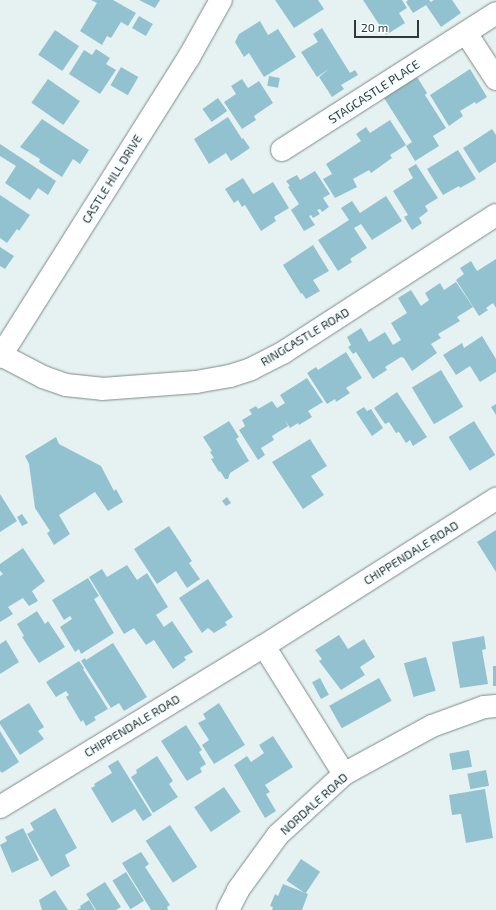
<!DOCTYPE html>
<html>
<head>
<meta charset="utf-8">
<style>
	body { margin:0 }
	#map { position:relative; width:496px; height:910px; overflow:hidden; background:#e6f2f2; font-family:"Exo 2",sans-serif }
	div>[style] { position:absolute }
	[style*='--x'] { left:calc(var(--x)*1px); top:calc(var(--y)*1px); width:calc(var(--w)*1px); rotate:calc(var(--a)*1deg) }
	.building>* { inset:0; background:#92c2cf; transform-origin:0 0 }
	.roads { filter:drop-shadow(0 0 1px #7f8989) drop-shadow(0 0 1px #7f8989) }
	.street>* { height:22px; margin:-11px; padding:0 11px; transform-origin:11px; border-radius:11px; background:#fff }
	.secondary>* { height:22px; margin:-11px; padding:0 11px; transform-origin:11px; border-radius:11px; background:#fff }
	span { translate:-50% -50%; white-space:nowrap; text-align:center; line-height:1.15; -webkit-text-stroke:4px #f5ffff; paint-order:stroke }
	.street-label { font-size:12px; color:#323737 }
	.scale { position:absolute; left:354px; top:20px; width:65px; height:18px; box-sizing:border-box; border:2px solid #323737; border-top:0; padding-left:5px; font-size:12px; line-height:14px; white-space:nowrap; color:#323737; -webkit-text-stroke:3px #f5ffff; paint-order:stroke }
</style>
</head>
<body>
<div id="map">
	<div class="building">
		<i style="clip-path:polygon(91px 0,113px 0,136px 13px,128px 26px,121px 22px,111px 38px,107px 36px,102px 45px,80px 31px,97px 3px)"></i>
		<i style="clip-path:polygon(139px 0,160px 0,155px 8px)"></i>
		<i style="clip-path:polygon(275px 0,318px 0,324px 9px,294px 28px)"></i>
		<i style="clip-path:polygon(363px 0,402px 0,407px 8px,399px 13px,405px 23px,386px 35px)"></i>
		<i style="clip-path:polygon(408px 0,429px 0,431px 2px,413px 13px,406px 2px)"></i>
		<i style="clip-path:polygon(434px 0,452px 0,461px 13px,441px 27px,426px 5px)"></i>
		<i style="left:139px;top:16px;width:16px;height:14px;rotate:30deg"></i>
		<i style="clip-path:polygon(260px 21px,268px 35px,278px 29px,296px 57px,264px 77px,249px 53px,244px 57px,235px 42px,239px 34px)"></i>
		<i style="clip-path:polygon(322px 28px,350px 73px,355px 70px,358px 75px,341px 85px,344px 89px,332px 97px,319px 77px,329px 69px,317px 77px,301px 52px,318px 42px,313px 34px)"></i>
		<i style="left:55px;top:30px;width:29px;height:30px;rotate:34deg"></i>
		<i style="clip-path:polygon(96px 49px,110px 58px,106px 64px,116px 70px,100px 94px,69px 74px,84px 50px,92px 55px)"></i>
		<i style="left:121px;top:67px;width:20px;height:21px;rotate:30deg"></i>
		<i style="clip-path:polygon(470px 69px,487px 97px,476px 104px,475px 102px,460px 111px,463px 116px,449px 126px,430px 95px)"></i>
		<i style="left:269px;top:76px;width:11px;height:10px;rotate:10deg"></i>
		<i style="clip-path:polygon(417px 77px,427px 93px,425px 95px,446px 128px,433px 136px,439px 146px,415px 161px,406px 146px,412px 142px,384px 98px)"></i>
		<i style="left:48px;top:79px;width:39px;height:29px;rotate:35deg"></i>
		<i style="clip-path:polygon(242px 79px,248px 88px,259px 81px,273px 103px,254px 116px,256px 120px,242px 129px,224px 102px,236px 94px,231px 86px)"></i>
		<i style="left:218px;top:98px;width:16px;height:19px;rotate:55deg"></i>
		<i style="clip-path:polygon(228px 117px,242px 139px,243px 138px,250px 148px,231px 161px,226px 153px,209px 164px,194px 139px)"></i>
		<i style="clip-path:polygon(42px 119px,89px 150px,80px 164px,73px 159px,62px 177px,39px 162px,40px 159px,20px 147px)"></i>
		<i style="clip-path:polygon(390px 120px,406px 145px,390px 155px,392px 158px,371px 173px,363px 161px,369px 170px,353px 179px,357px 187px,335px 198px,323px 179px,332px 174px,326px 164px,361px 141px,356px 134px,366px 127px,370px 133px)"></i>
		<i style="clip-path:polygon(492px 129px,496px 135px,496px 162px,479px 173px,463px 148px)"></i>
		<i style="clip-path:polygon(0 144px,56px 181px,48px 195px,38px 188px,30px 200px,5px 183px,16px 166px,0 156px)"></i>
		<i style="clip-path:polygon(458px 150px,476px 179px,460px 188px,459px 186px,443px 195px,427px 169px)"></i>
		<i style="clip-path:polygon(416px 164px,438px 198px,425px 206px,428px 211px,419px 218px,422px 223px,412px 230px,404px 217px,408px 215px,393px 191px,413px 178px,408px 169px)"></i>
		<i style="clip-path:polygon(315px 171px,330px 194px,323px 198px,329px 207px,322px 212px,320px 209px,317px 210px,320px 214px,313px 218px,311px 215px,309px 216px,315px 225px,304px 231px,291px 210px,299px 204px,288px 187px,290px 186px,286px 181px,297px 175px,300px 180px)"></i>
		<i style="clip-path:polygon(243px 178px,253px 194px,273px 182px,289px 208px,274px 217px,276px 221px,261px 231px,245px 205px,242px 207px,238px 200px,234px 203px,225px 189px)"></i>
		<i style="clip-path:polygon(0 195px,30px 215px,19px 231px,17px 229px,7px 243px,0 238px)"></i>
		<i style="clip-path:polygon(386px 196px,402px 221px,372px 240px,361px 224px,354px 228px,367px 248px,350px 259px,352px 262px,338px 271px,318px 240px,349px 220px,341px 208px,352px 201px,360px 213px)"></i>
		<i style="clip-path:polygon(313px 245px,329px 271px,313px 280px,320px 291px,306px 299px,302px 293px,301px 294px,283px 265px)"></i>
		<i style="clip-path:polygon(0 247px,14px 256px,5px 269px,0 266px)"></i>
		<i style="clip-path:polygon(496px 259px,496px 308px,493px 303px,486px 308px,488px 310px,479px 316px,456px 280px,464px 274px,460px 268px,471px 261px,477px 271px)"></i>
		<i style="clip-path:polygon(456px 282px,473px 307px,457px 317px,460px 321px,438px 334px,441px 338px,431px 344px,437px 353px,412px 371px,404px 358px,401px 357px,385px 367px,387px 370px,373px 379px,356px 352px,353px 354px,348px 347px,351px 345px,347px 337px,361px 328px,369px 342px,385px 332px,393px 345px,401px 340px,391px 323px,407px 313px,398px 298px,411px 290px,421px 306px,429px 300px,425px 293px,440px 283px,444px 290px)"></i>
		<i style="clip-path:polygon(482px 336px,496px 359px,496px 372px,480px 382px,470px 366px,456px 375px,443px 355px,462px 343px,464px 348px)"></i>
		<i style="clip-path:polygon(346px 352px,362px 378px,346px 388px,350px 393px,336px 402px,335px 399px,327px 404px,307px 373px,316px 367px,318px 370px)"></i>
		<i style="left:441px;top:370px;width:43px;height:34px;rotate:59deg"></i>
		<i style="clip-path:polygon(307px 378px,323px 402px,308px 411px,312px 417px,299px 425px,298px 423px,290px 428px,285px 420px,288px 426px,272px 436px,274px 440px,261px 448px,265px 455px,258px 460px,239px 430px,245px 426px,242px 420px,252px 414px,249px 410px,256px 406px,258px 409px,272px 401px,277px 408px,285px 403px,280px 395px)"></i>
		<i style="clip-path:polygon(397px 392px,427px 437px,413px 446px,410px 440px,406px 443px,399px 432px,396px 433px,389px 422px,385px 424px,374px 408px)"></i>
		<i style="clip-path:polygon(496px 404px,496px 415px,491px 407px)"></i>
		<i style="clip-path:polygon(364px 407px,367px 411px,371px 409px,383px 428px,372px 436px,356px 412px)"></i>
		<i style="clip-path:polygon(229px 421px,239px 437px,236px 439px,249px 461px,230px 473px,228px 479px,225px 479px,220px 471px,219px 472px,211px 459px,214px 458px,210px 452px,212px 451px,203px 437px)"></i>
		<i style="left:474px;top:421px;width:40px;height:30px;rotate:58deg"></i>
		<i style="clip-path:polygon(56px 437px,59px 444px,101px 466px,114px 491px,116px 489px,123px 502px,108px 511px,95px 492px,59px 515px,70px 534px,54px 545px,47px 533px,50px 531px,35px 508px,29px 464px,25px 456px)"></i>
		<i style="clip-path:polygon(310px 439px,327px 466px,311px 476px,324px 495px,303px 509px,272px 462px)"></i>
		<i style="clip-path:polygon(0 494px,17px 521px,0 532px)"></i>
		<i style="clip-path:polygon(227px 497px,231px 503px,226px 506px,222px 501px)"></i>
		<i style="clip-path:polygon(22px 514px,28px 523px,22px 526px,17px 517px)"></i>
		<i style="clip-path:polygon(169px 526px,192px 561px,189px 563px,200px 579px,187px 588px,176px 571px,157px 584px,134px 549px)"></i>
		<i style="clip-path:polygon(496px 530px,496px 572px,477px 542px)"></i>
		<i style="clip-path:polygon(23px 548px,45px 581px,32px 591px,38px 601px,29px 606px,23px 598px,8px 607px,13px 614px,0 622px,0 576px,3px 574px,0 571px,0 564px)"></i>
		<i style="clip-path:polygon(127px 565px,137px 580px,147px 573px,168px 607px,156px 615px,164px 627px,172px 621px,193px 652px,184px 657px,186px 660px,173px 669px,154px 640px,146px 645px,134px 628px,124px 634px,89px 577px,102px 569px,107px 577px)"></i>
		<i style="clip-path:polygon(88px 578px,99px 596px,94px 599px,114px 633px,81px 654px,79px 649px,75px 652px,60px 627px,72px 619px,70px 616px,64px 620px,52px 600px)"></i>
		<i style="clip-path:polygon(208px 579px,233px 617px,225px 622px,227px 625px,214px 633px,208px 628px,202px 633px,179px 598px)"></i>
		<i style="clip-path:polygon(37px 611px,45px 624px,48px 621px,65px 647px,39px 663px,22px 637px,24px 636px,17px 624px)"></i>
		<i style="clip-path:polygon(339px 635px,348px 649px,364px 639px,375px 657px,360px 667px,365px 675px,341px 690px,319px 661px,322px 659px,315px 650px)"></i>
		<i style="clip-path:polygon(484px 636px,486px 649px,482px 650px,488px 684px,460px 688px,452px 642px)"></i>
		<i style="clip-path:polygon(6px 640px,19px 662px,0 674px,0 644px)"></i>
		<i style="clip-path:polygon(113px 643px,147px 697px,124px 711px,119px 703px,111px 708px,81px 661px,85px 658px,86px 660px)"></i>
		<i style="left:426px;top:657px;width:35px;height:23px;rotate:74deg"></i>
		<i style="clip-path:polygon(79px 661px,84px 668px,83px 669px,108px 709px,94px 717px,96px 720px,86px 726px,83px 720px,81px 722px,66px 697px,69px 695px,66px 691px,56px 697px,46px 682px)"></i>
		<i style="left:493px;top:666px;width:3px;height:20px"></i>
		<i style="left:320px;top:678px;width:19px;height:9px;rotate:62deg"></i>
		<i style="left:379px;top:678px;width:26px;height:57px;rotate:61deg"></i>
		<i style="clip-path:polygon(29px 703px,44px 727px,38px 731px,44px 739px,20px 755px,0 724px,0 721px)"></i>
		<i style="clip-path:polygon(219px 703px,245px 745px,214px 764px,202px 745px,209px 740px,198px 723px,206px 719px,203px 714px)"></i>
		<i style="clip-path:polygon(186px 725px,202px 750px,199px 752px,206px 764px,200px 768px,202px 772px,187px 781px,161px 741px)"></i>
		<i style="clip-path:polygon(0 731px,19px 762px,2px 773px,0 771px)"></i>
		<i style="clip-path:polygon(273px 736px,293px 767px,265px 785px,270px 792px,266px 794px,276px 811px,265px 818px,234px 765px,247px 756px,251px 762px,264px 753px,259px 745px)"></i>
		<i style="left:469px;top:750px;width:17px;height:20px;rotate:80deg"></i>
		<i style="clip-path:polygon(157px 756px,173px 781px,169px 784px,178px 797px,153px 813px,131px 777px,137px 773px,136px 770px)"></i>
		<i style="clip-path:polygon(118px 760px,152px 815px,143px 821px,135px 809px,112px 823px,91px 788px,95px 786px,94px 784px,112px 773px,108px 766px)"></i>
		<i style="left:486px;top:770px;width:16px;height:19px;rotate:79deg"></i>
		<i style="left:224px;top:787px;width:30px;height:36px;rotate:56deg"></i>
		<i style="clip-path:polygon(485px 789px,493px 838px,466px 843px,461px 814px,452px 815px,449px 795px)"></i>
		<i style="clip-path:polygon(55px 808px,77px 848px,65px 855px,70px 866px,51px 877px,27px 834px,34px 830px,30px 823px)"></i>
		<i style="left:170px;top:825px;width:50px;height:29px;rotate:57deg"></i>
		<i style="clip-path:polygon(23px 828px,39px 860px,12px 873px,0 845px,7px 841px,5px 837px)"></i>
		<i style="clip-path:polygon(141px 852px,149px 864px,145px 867px,170px 905px,167px 907px,168px 910px,151px 910px,122px 863px)"></i>
		<i style="left:301px;top:859px;width:23px;height:26px;rotate:34deg"></i>
		<i style="left:126px;top:872px;width:34px;height:16px;rotate:58deg"></i>
		<i style="clip-path:polygon(105px 882px,121px 907px,116px 910px,96px 910px,86px 894px)"></i>
		<i style="clip-path:polygon(283px 884px,308px 894px,302px 910px,272px 910px,273px 907px,270px 906px,275px 894px,278px 896px)"></i>
		<i style="clip-path:polygon(55px 890px,68px 910px,42px 910px,39px 900px)"></i>
		<i style="clip-path:polygon(89px 900px,95px 910px,77px 910px,81px 908px,80px 906px)"></i>
	</div>
	<div class="roads">
		<div class="street">
			<i style="--x:466;--y:33;--w:55;--a:56.9"></i>
			<i style="--x:282;--y:150;--w:254;--a:-32.6"></i>
			<i style="--x:1;--y:355;--w:47;--a:27.6"></i>
			<i style="--x:43;--y:377;--w:24;--a:19"></i>
			<i style="--x:66;--y:385;--w:36;--a:6"></i>
			<i style="--x:102;--y:389;--w:94;--a:-4.3"></i>
			<i style="--x:196;--y:382;--w:35;--a:-10"></i>
			<i style="--x:230;--y:376;--w:22;--a:-18"></i>
			<i style="--x:251;--y:369;--w:37;--a:-27"></i>
			<i style="--x:284;--y:352;--w:252;--a:-32.9"></i>
			<i style="--x:264;--y:646;--w:151;--a:58"></i>
			<i style="--x:0;--y:807;--w:309;--a:-31.4"></i>
			<i style="--x:264;--y:646;--w:275;--a:-32.4"></i>
			<i style="--x:228;--y:910;--w:22;--a:-63"></i>
			<i style="--x:238;--y:890;--w:68;--a:-54"></i>
			<i style="--x:278;--y:835;--w:90;--a:-42.7"></i>
			<i style="--x:344;--y:774;--w:100;--a:-28.6"></i>
			<i style="--x:432;--y:726;--w:55;--a:-20.1"></i>
			<i style="--x:484;--y:707;--w:12;--a:-5"></i>
		</div>
		<div class="secondary">
			<i style="--x:0;--y:357;--w:355;--a:-57.8"></i>
			<i style="--x:189;--y:57;--w:65;--a:-60.7"></i>
		</div>
	</div>
	<div class="street-label">
		<span style="left:374px;top:92px;rotate:-33deg">STAGCASTLE PLACE</span>
		<span style="left:112px;top:179px;rotate:-58deg">CASTLE HILL DRIVE</span>
		<span style="left:305px;top:337px;rotate:-31deg">RINGCASTLE ROAD</span>
		<span style="left:411px;top:553px;rotate:-32deg">CHIPPENDALE ROAD</span>
		<span style="left:132px;top:726px;rotate:-31deg">CHIPPENDALE ROAD</span>
		<span style="left:314px;top:804px;rotate:-42deg">NORDALE ROAD</span>
	</div>
	<div class="scale">20 m</div>
</div>
</body>
</html>
